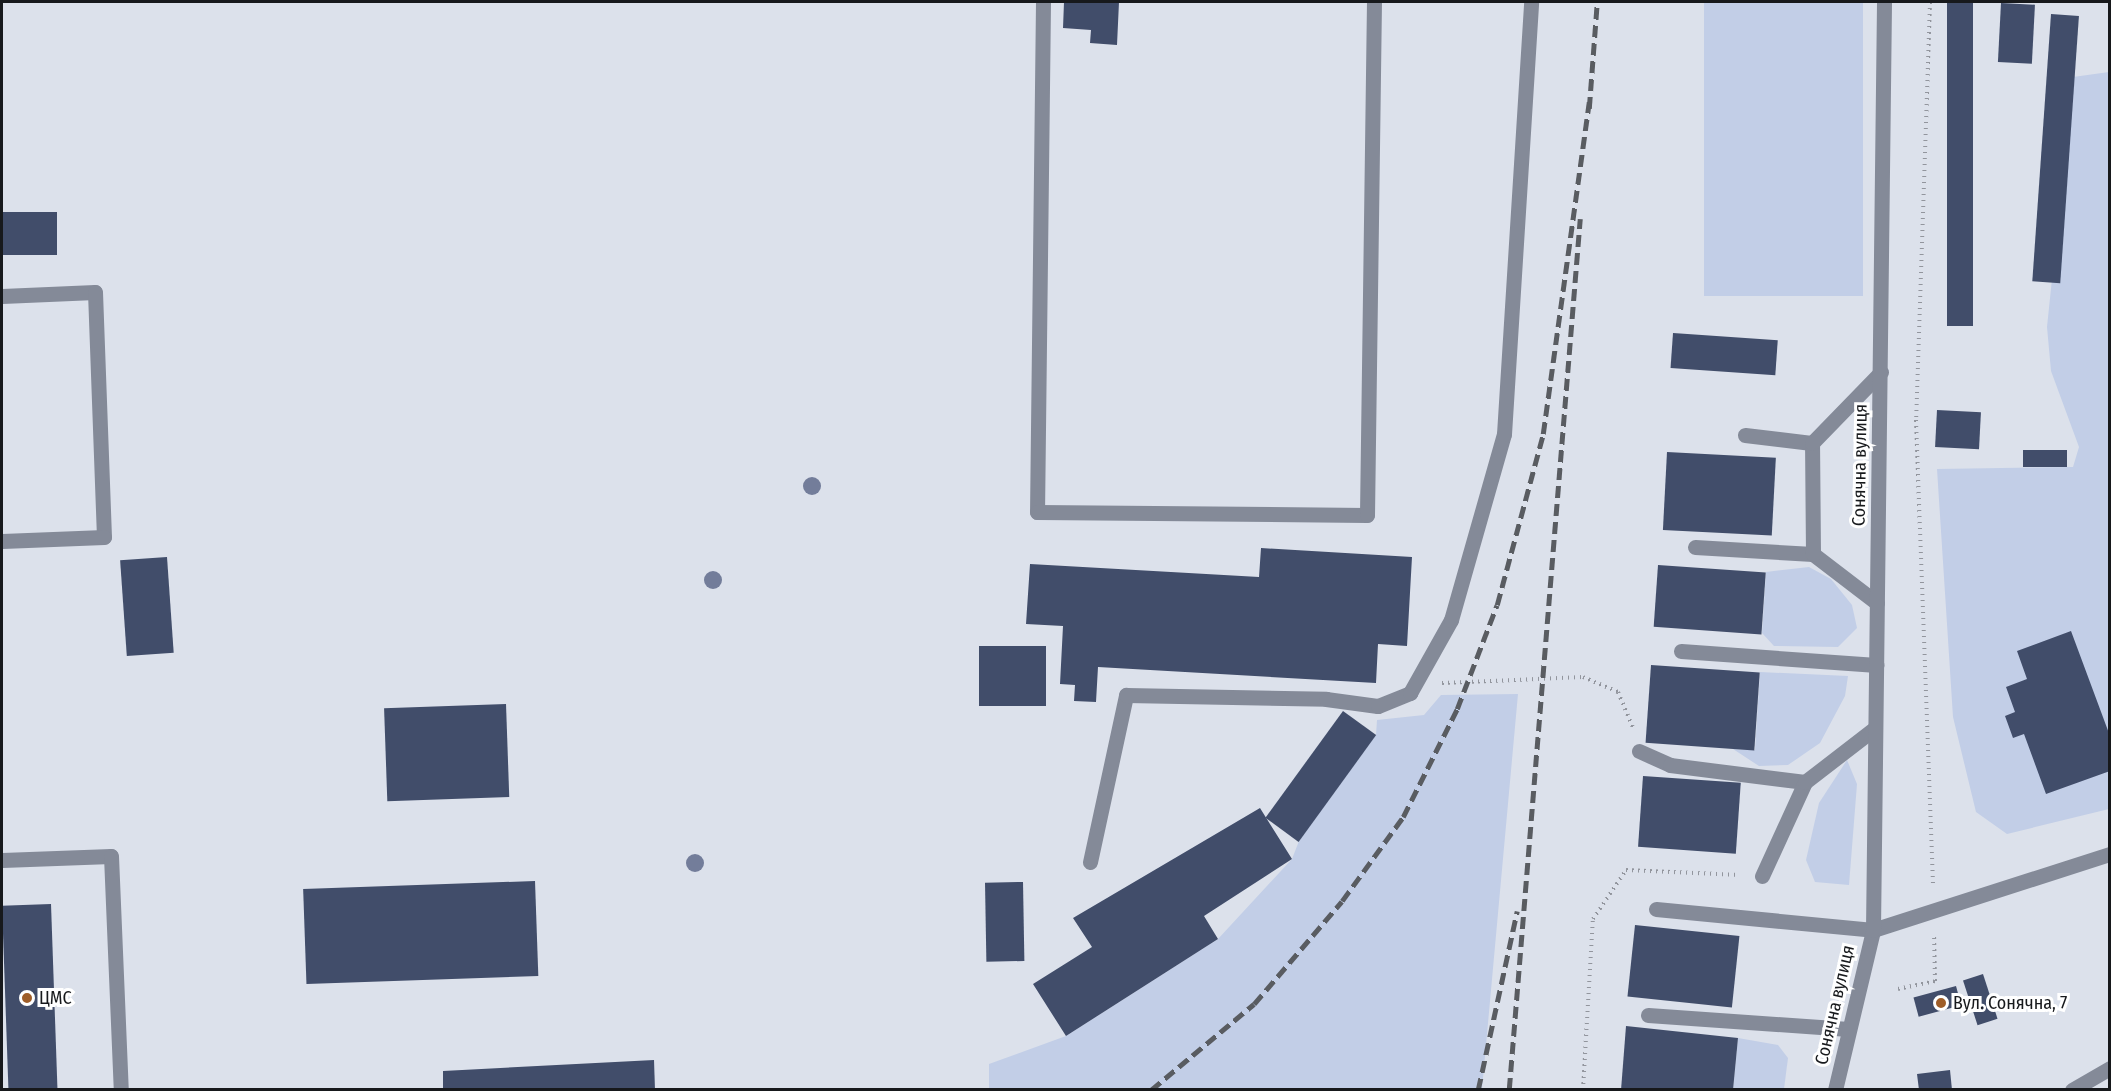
<!DOCTYPE html>
<html>
<head>
<meta charset="utf-8">
<style>
	body { margin:0 }
	#map { position:relative; width:2111px; height:1091px; overflow:hidden; background:#dce1eb; font-family:"Fira Sans Condensed",sans-serif }
	div>[style] { position:absolute }
	[style*='--x'] { left:calc(var(--x)*1px); top:calc(var(--y)*1px); width:calc(var(--w)*1px); rotate:calc(var(--a)*1deg) }
	.green>* { inset:0; background:#c2cee7; transform-origin:0 0 }
	.building>* { inset:0; background:#414d6a; transform-origin:0 0 }
	.path>* { height:4px; margin-top:-2px; transform-origin:0; background:repeating-linear-gradient(90deg,#92959d 0 1.5px,transparent 0 6px) }
	.minor>* { height:15px; margin:-7.5px; padding:0 7.5px; transform-origin:7.5px; border-radius:7.5px; background:#848a98 }
	.rail>* { height:4.5px; margin-top:-2.25px; transform-origin:0; background:repeating-linear-gradient(90deg,#595c61 0 12px,transparent 0 18px) }
	.trees>* { width:18px; height:18px; margin:-9px; border-radius:50%; background:#737d9a }
	.dots>* { width:16px; height:16px; translate:-50% -50%; box-sizing:border-box; border:3px solid #fff; border-radius:50% }
	span { translate:-50% -50%; white-space:nowrap; text-align:center; line-height:1.15; -webkit-text-stroke:6px #fff; paint-order:stroke }
	.street-label { font-size:18px; color:#17191c }
	.poi-label { font-size:18px; color:#17191c }
	.left { translate:0 -50%; text-align:left }
	.frame { position:absolute; inset:0; border:3px solid #17191c; pointer-events:none }
</style>
</head>
<body>
<div id="map">
	<div class="green">
		<i style="left:1704px;top:2px;width:159px;height:294px"></i>
		<i style="clip-path:polygon(2109px 72px,2109px 809px,2007px 834px,1976px 812px,1953px 717px,1937px 469px,2073px 467px,2079px 447px,2051px 371px,2047px 327px,2073px 77px)"></i>
		<i style="clip-path:polygon(1809px 567px,1831px 579px,1852px 605px,1857px 628px,1838px 647px,1774px 646px,1762px 633px,1766px 572px)"></i>
		<i style="clip-path:polygon(1760px 672px,1848px 676px,1845px 696px,1820px 743px,1788px 765px,1759px 766px,1733px 749px,1755px 750px)"></i>
		<i style="clip-path:polygon(1518px 694px,1482px 1089px,989px 1089px,989px 1064px,1066px 1036px,1218px 939px,1292px 859px,1299px 841px,1376px 735px,1377px 720px,1424px 715px,1441px 695px)"></i>
		<i style="clip-path:polygon(1847px 760px,1857px 784px,1849px 885px,1815px 882px,1806px 860px,1819px 803px)"></i>
		<i style="clip-path:polygon(1738px 1038px,1778px 1045px,1788px 1058px,1784px 1089px,1733px 1090px)"></i>
	</div>
	<div class="building">
		<i style="clip-path:polygon(1064px 2px,1119px 2px,1117px 45px,1090px 43px,1091px 30px,1063px 28px)"></i>
		<i style="left:1947px;top:2px;width:26px;height:324px"></i>
		<i style="left:2001px;top:3px;width:34px;height:59px;rotate:3deg"></i>
		<i style="left:2051px;top:14px;width:28px;height:268px;rotate:4deg"></i>
		<i style="left:2px;top:212px;width:55px;height:43px"></i>
		<i style="left:1673px;top:333px;width:105px;height:35px;rotate:4deg"></i>
		<i style="left:1937px;top:410px;width:44px;height:37px;rotate:3deg"></i>
		<i style="left:2067px;top:450px;width:17px;height:44px;rotate:90deg"></i>
		<i style="left:1667px;top:452px;width:109px;height:78px;rotate:3deg"></i>
		<i style="clip-path:polygon(1261px 548px,1412px 557px,1407px 646px,1378px 644px,1376px 683px,1098px 667px,1096px 702px,1074px 701px,1075px 685px,1060px 684px,1063px 626px,1026px 624px,1030px 564px,1259px 577px)"></i>
		<i style="left:167px;top:557px;width:96px;height:47px;rotate:86deg"></i>
		<i style="left:1658px;top:565px;width:108px;height:62px;rotate:4deg"></i>
		<i style="clip-path:polygon(2071px 631px,2110px 736px,2110px 771px,2046px 794px,2024px 734px,2013px 738px,2005px 716px,2015px 712px,2006px 687px,2027px 679px,2017px 651px)"></i>
		<i style="left:979px;top:646px;width:67px;height:60px"></i>
		<i style="left:1651px;top:665px;width:109px;height:78px;rotate:4deg"></i>
		<i style="left:506px;top:704px;width:93px;height:122px;rotate:88deg"></i>
		<i style="left:1343px;top:711px;width:41px;height:132px;rotate:36deg"></i>
		<i style="left:1643px;top:776px;width:98px;height:71px;rotate:4deg"></i>
		<i style="clip-path:polygon(1260px 808px,1292px 859px,1204px 916px,1218px 939px,1066px 1036px,1033px 984px,1092px 947px,1073px 918px)"></i>
		<i style="left:535px;top:881px;width:95px;height:232px;rotate:88deg"></i>
		<i style="left:1023px;top:882px;width:79px;height:38px;rotate:89deg"></i>
		<i style="left:51px;top:904px;width:186px;height:49px;rotate:88deg"></i>
		<i style="left:1635px;top:925px;width:105px;height:72px;rotate:6deg"></i>
		<i style="left:1983px;top:974px;width:47px;height:21px;rotate:72deg"></i>
		<i style="left:1956px;top:986px;width:20px;height:44px;rotate:75deg"></i>
		<i style="clip-path:polygon(1626px 1026px,1738px 1038px,1733px 1090px,1621px 1090px)"></i>
		<i style="clip-path:polygon(654px 1060px,655px 1090px,443px 1090px,443px 1071px)"></i>
		<i style="clip-path:polygon(1950px 1070px,1952px 1090px,1919px 1090px,1917px 1074px)"></i>
	</div>
	<div class="path">
		<i style="--x:1930;--y:2;--w:418;--a:91.9"></i>
		<i style="--x:1916;--y:420;--w:466;--a:87.9"></i>
		<i style="--x:1442;--y:683;--w:141;--a:-2.4"></i>
		<i style="--x:1583;--y:677;--w:38;--a:23"></i>
		<i style="--x:1618;--y:692;--w:41;--a:67.2"></i>
		<i style="--x:1898;--y:989;--w:38;--a:-12"></i>
		<i style="--x:1935;--y:981;--w:46;--a:-91.2"></i>
		<i style="--x:1583;--y:1090;--w:171;--a:-86.7"></i>
		<i style="--x:1593;--y:919;--w:59;--a:-56"></i>
		<i style="--x:1626;--y:870;--w:114;--a:2.5"></i>
	</div>
	<div class="minor">
		<i style="--x:1043;--y:2;--w:510;--a:90.67"></i>
		<i style="--x:1037;--y:512;--w:330;--a:0.5"></i>
		<i style="--x:1367;--y:515;--w:513;--a:-89.22"></i>
		<i style="--x:2;--y:296;--w:93;--a:-2.5"></i>
		<i style="--x:95;--y:292;--w:245;--a:87.9"></i>
		<i style="--x:104;--y:537;--w:102;--a:177.8"></i>
		<i style="--x:1745;--y:435;--w:67;--a:6.8"></i>
		<i style="--x:1695;--y:547;--w:118;--a:3.4"></i>
		<i style="--x:1877;--y:603;--w:81;--a:-142.6"></i>
		<i style="--x:1813;--y:554;--w:111;--a:-90.5"></i>
		<i style="--x:1812;--y:443;--w:99;--a:-45.8"></i>
		<i style="--x:1681;--y:651;--w:196;--a:4.1"></i>
		<i style="--x:1639;--y:751;--w:34;--a:24"></i>
		<i style="--x:1670;--y:765;--w:136;--a:7.2"></i>
		<i style="--x:2;--y:860;--w:109;--a:-2.1"></i>
		<i style="--x:111;--y:856;--w:234;--a:87.6"></i>
		<i style="--x:1090;--y:862;--w:171;--a:-77.8"></i>
		<i style="--x:1126;--y:695;--w:200;--a:1.1"></i>
		<i style="--x:1326;--y:699;--w:52;--a:7.7"></i>
		<i style="--x:1378;--y:706;--w:35;--a:-22"></i>
		<i style="--x:1410;--y:693;--w:84;--a:-60.7"></i>
		<i style="--x:1451;--y:620;--w:193;--a:-74.1"></i>
		<i style="--x:1504;--y:434;--w:433;--a:-86.4"></i>
		<i style="--x:1762;--y:876;--w:103;--a:-65.4"></i>
		<i style="--x:1805;--y:782;--w:88;--a:-37.6"></i>
		<i style="--x:1656;--y:909;--w:218;--a:5.5"></i>
		<i style="--x:1873;--y:930;--w:249;--a:-17.8"></i>
		<i style="--x:1648;--y:1015;--w:201;--a:4"></i>
		<i style="--x:1835;--y:1090;--w:164;--a:-76.6"></i>
		<i style="--x:1873;--y:930;--w:928;--a:-89.32"></i>
		<i style="--x:2072;--y:1090;--w:44;--a:-30.1"></i>
	</div>
	<div class="rail">
		<i style="--x:1589;--y:109;--w:107;--a:-85.7"></i>
		<i style="--x:1151;--y:1090;--w:134;--a:-39.9"></i>
		<i style="--x:1254;--y:1004;--w:135;--a:-49.5"></i>
		<i style="--x:1342;--y:901;--w:104;--a:-54"></i>
		<i style="--x:1403;--y:817;--w:121;--a:-63.4"></i>
		<i style="--x:1457;--y:709;--w:111;--a:-69"></i>
		<i style="--x:1497;--y:605;--w:177;--a:-74.9"></i>
		<i style="--x:1543;--y:434;--w:335;--a:-82.1"></i>
		<i style="--x:1478;--y:1090;--w:183;--a:-77.7"></i>
		<i style="--x:1509;--y:1090;--w:874;--a:-85.34"></i>
	</div>
	<div class="trees">
		<i style="left:812px;top:486px"></i>
		<i style="left:713px;top:580px"></i>
		<i style="left:695px;top:863px"></i>
	</div>
	<div class="dots">
		<i style="left:27px;top:998px;background:#9e5d28"></i>
		<i style="left:1941px;top:1003px;background:#9e5d28"></i>
	</div>
	<div class="street-label">
		<span style="left:1860px;top:465px;rotate:-89deg">Сонячна вулиця</span>
		<span style="left:1835px;top:1005px;rotate:-77deg">Сонячна вулиця</span>
	</div>
	<div class="poi-label">
		<span class="left" style="left:39px;top:998px">ЦМС</span>
		<span class="left" style="left:1953px;top:1003px">Вул. Сонячна, 7</span>
	</div>
	<div class="frame"></div>
</div>
</body>
</html>
